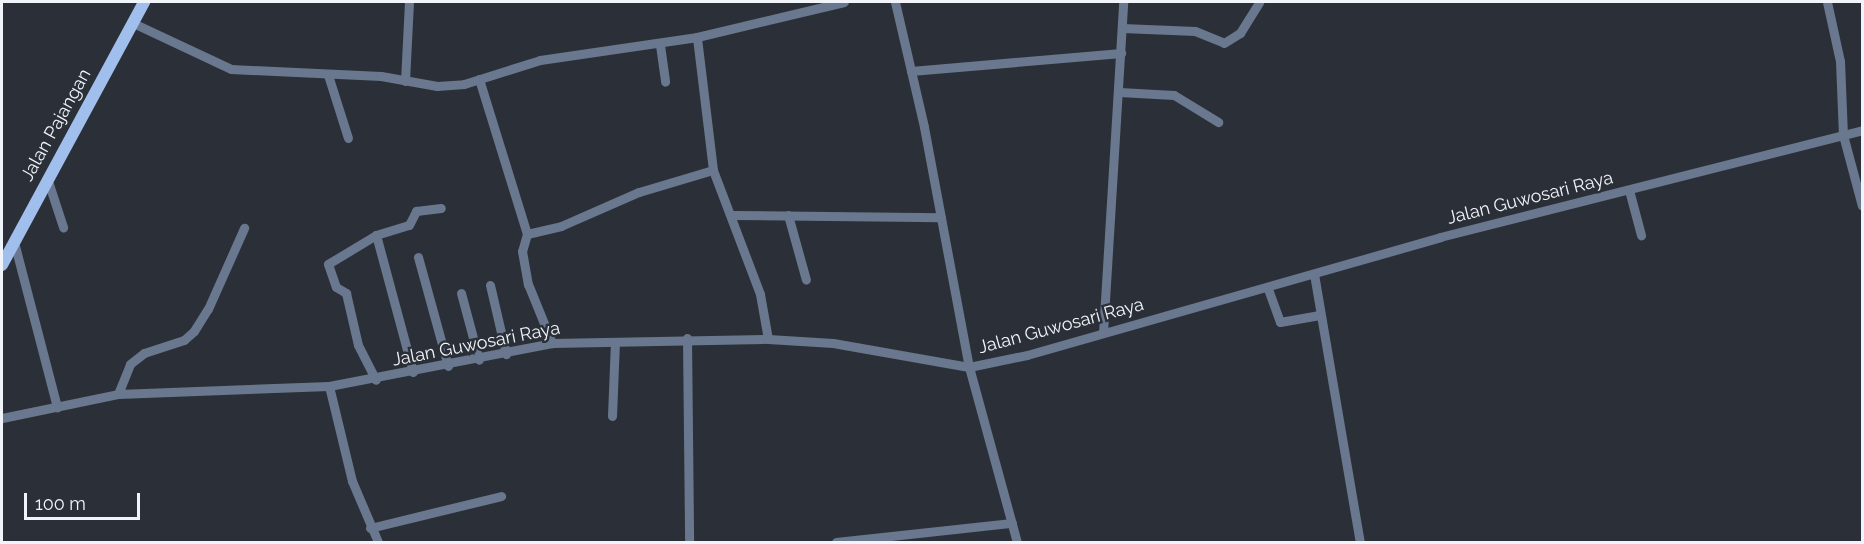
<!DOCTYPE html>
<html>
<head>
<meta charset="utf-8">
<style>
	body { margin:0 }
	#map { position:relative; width:1864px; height:544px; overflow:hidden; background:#2b3038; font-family:Raleway,sans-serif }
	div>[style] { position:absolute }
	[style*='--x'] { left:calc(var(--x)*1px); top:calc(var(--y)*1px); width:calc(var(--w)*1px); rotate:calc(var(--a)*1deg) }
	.minor>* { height:9px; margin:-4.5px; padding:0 4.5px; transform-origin:4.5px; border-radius:4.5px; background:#69788e }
	.major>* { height:12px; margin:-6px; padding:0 6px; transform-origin:6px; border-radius:6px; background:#a1bfec }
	span { translate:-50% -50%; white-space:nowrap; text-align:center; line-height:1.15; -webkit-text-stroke:5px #2b3038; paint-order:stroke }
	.street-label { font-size:18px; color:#f1f4f9 }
	.frame { position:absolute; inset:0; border:3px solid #f1f4f9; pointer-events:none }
	.scale { position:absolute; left:24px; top:493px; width:116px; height:27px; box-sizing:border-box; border:3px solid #f1f4f9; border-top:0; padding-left:8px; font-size:18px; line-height:21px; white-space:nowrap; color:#f1f4f9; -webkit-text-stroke:4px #2b3038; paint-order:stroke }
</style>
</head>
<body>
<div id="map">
	<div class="minor">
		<i style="--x:895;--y:2;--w:128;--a:76.9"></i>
		<i style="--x:924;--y:127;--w:244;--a:79.4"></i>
		<i style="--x:969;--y:367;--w:181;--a:74.7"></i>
		<i style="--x:1827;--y:2;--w:60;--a:77.6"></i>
		<i style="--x:1840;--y:61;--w:74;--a:87.7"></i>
		<i style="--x:1843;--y:135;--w:73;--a:75"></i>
		<i style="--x:133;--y:23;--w:108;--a:25.1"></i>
		<i style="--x:231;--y:69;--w:150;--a:2.7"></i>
		<i style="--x:381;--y:76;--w:57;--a:10.1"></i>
		<i style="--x:437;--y:86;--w:27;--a:-4"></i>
		<i style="--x:464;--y:84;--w:80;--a:-17.5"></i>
		<i style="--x:540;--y:60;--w:159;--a:-8.3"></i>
		<i style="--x:1122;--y:28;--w:73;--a:2.4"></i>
		<i style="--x:1195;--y:31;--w:31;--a:22"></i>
		<i style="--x:1224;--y:43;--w:19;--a:-32"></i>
		<i style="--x:1240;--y:33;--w:36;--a:-58"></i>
		<i style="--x:660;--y:45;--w:37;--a:82"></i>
		<i style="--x:911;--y:71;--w:211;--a:-4.9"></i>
		<i style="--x:328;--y:75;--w:66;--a:72.4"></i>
		<i style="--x:479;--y:79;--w:162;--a:72.8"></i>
		<i style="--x:527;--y:234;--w:18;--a:106"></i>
		<i style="--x:522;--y:251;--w:34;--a:80"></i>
		<i style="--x:528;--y:284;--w:64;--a:67.9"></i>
		<i style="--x:405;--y:81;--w:79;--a:-87.1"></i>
		<i style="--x:1119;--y:92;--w:55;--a:3.1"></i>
		<i style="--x:1174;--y:95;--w:52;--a:31.5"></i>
		<i style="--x:47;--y:178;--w:52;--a:71.9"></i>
		<i style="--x:1629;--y:190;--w:47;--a:75.1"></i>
		<i style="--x:733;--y:215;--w:208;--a:0.6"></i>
		<i style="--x:788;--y:215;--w:67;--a:74.5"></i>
		<i style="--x:527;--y:234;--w:35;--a:-13"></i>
		<i style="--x:561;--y:226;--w:85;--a:-23.6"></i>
		<i style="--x:639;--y:192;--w:77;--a:-16.6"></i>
		<i style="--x:376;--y:235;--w:56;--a:148.9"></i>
		<i style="--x:328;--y:264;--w:24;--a:71"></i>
		<i style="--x:336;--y:287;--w:12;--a:31"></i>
		<i style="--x:346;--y:293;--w:53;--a:77"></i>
		<i style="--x:358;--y:345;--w:39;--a:63"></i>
		<i style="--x:14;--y:242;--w:171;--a:75.4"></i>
		<i style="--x:418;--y:257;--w:113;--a:74.6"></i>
		<i style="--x:1314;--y:274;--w:272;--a:80.3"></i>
		<i style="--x:490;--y:285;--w:71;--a:76.9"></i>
		<i style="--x:1268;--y:289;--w:35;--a:70"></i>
		<i style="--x:1280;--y:322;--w:40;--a:-10"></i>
		<i style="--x:461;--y:293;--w:69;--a:75"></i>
		<i style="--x:1103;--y:333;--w:332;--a:-86.5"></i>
		<i style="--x:687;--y:338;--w:204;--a:89.4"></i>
		<i style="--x:768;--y:339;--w:46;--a:-100.1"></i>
		<i style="--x:760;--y:294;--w:133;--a:-110.8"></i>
		<i style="--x:713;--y:170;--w:134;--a:-96.9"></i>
		<i style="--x:697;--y:37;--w:151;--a:-13.4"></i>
		<i style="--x:413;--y:372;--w:142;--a:-105.1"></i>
		<i style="--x:376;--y:235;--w:34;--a:-17"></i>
		<i style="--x:409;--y:225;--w:16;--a:-63"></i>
		<i style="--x:416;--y:211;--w:25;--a:-7"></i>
		<i style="--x:329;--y:386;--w:98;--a:76.4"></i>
		<i style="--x:352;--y:481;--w:66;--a:66.9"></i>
		<i style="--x:118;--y:394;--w:32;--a:-68"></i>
		<i style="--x:130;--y:364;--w:18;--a:-38"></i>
		<i style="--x:144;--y:353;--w:42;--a:-18"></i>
		<i style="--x:184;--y:340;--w:13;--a:-42"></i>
		<i style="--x:194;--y:331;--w:26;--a:-58"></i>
		<i style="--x:208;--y:309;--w:89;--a:-66"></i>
		<i style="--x:612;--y:416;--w:74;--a:-87.7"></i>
		<i style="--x:2;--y:418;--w:118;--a:-11.7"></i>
		<i style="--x:118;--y:394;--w:211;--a:-2.2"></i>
		<i style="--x:329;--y:386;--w:227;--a:-10.9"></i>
		<i style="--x:552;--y:343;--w:216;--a:-1.1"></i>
		<i style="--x:768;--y:339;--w:65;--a:3.5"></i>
		<i style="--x:833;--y:343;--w:138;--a:10"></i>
		<i style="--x:969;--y:367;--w:59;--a:-11.7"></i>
		<i style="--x:1027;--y:355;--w:430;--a:-15.9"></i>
		<i style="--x:1440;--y:237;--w:435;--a:-14.2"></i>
		<i style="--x:370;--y:528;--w:135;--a:-13.7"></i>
		<i style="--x:836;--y:542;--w:177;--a:-6.2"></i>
	</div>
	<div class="major">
		<i style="--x:2;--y:265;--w:299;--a:-61.6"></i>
	</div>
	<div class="street-label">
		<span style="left:56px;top:125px;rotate:-61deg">Jalan Pajangan</span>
		<span style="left:1530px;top:198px;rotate:-14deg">Jalan Guwosari Raya</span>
		<span style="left:1061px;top:326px;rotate:-15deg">Jalan Guwosari Raya</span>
		<span style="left:476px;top:344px;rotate:-11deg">Jalan Guwosari Raya</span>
	</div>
	<div class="frame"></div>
	<div class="scale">100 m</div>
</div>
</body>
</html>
